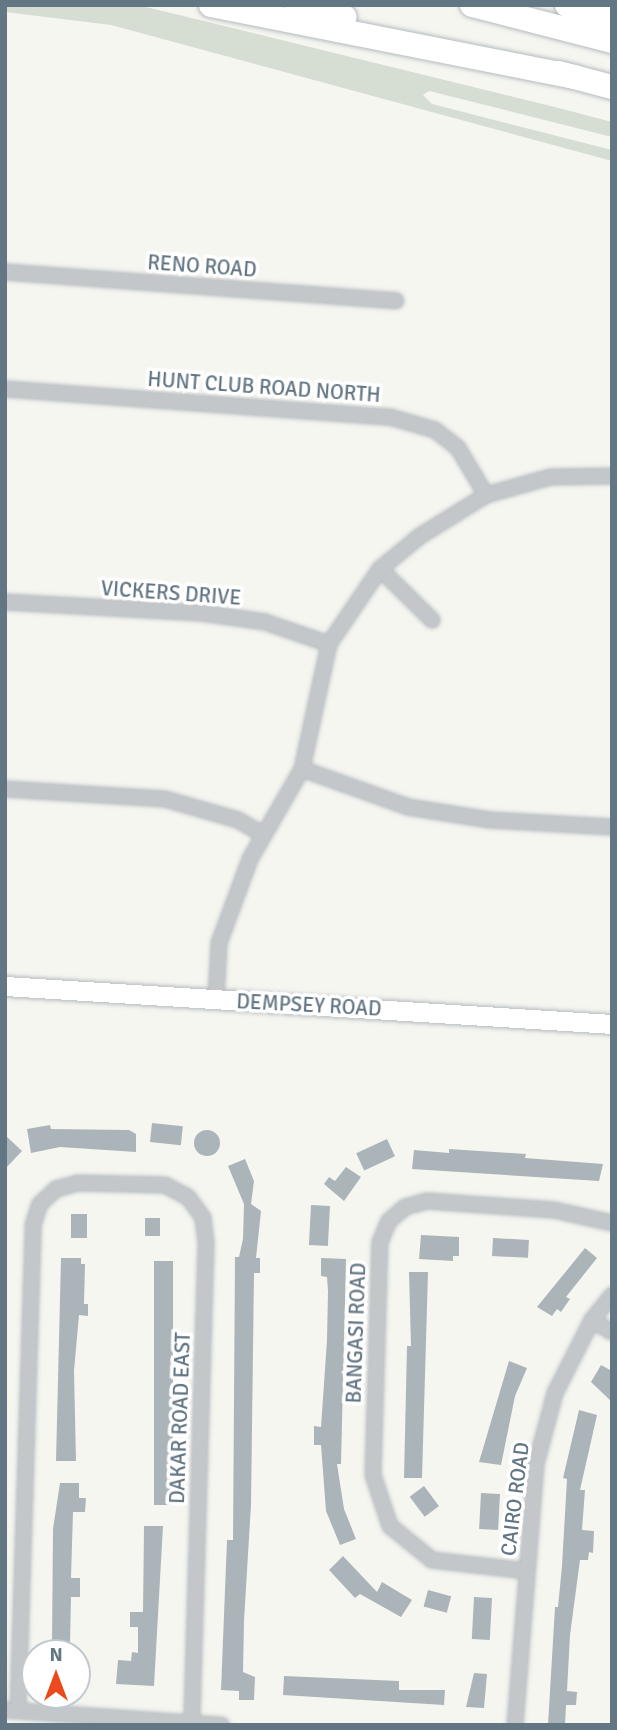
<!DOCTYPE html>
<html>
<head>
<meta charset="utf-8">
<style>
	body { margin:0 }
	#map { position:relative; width:617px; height:1730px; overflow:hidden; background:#f6f6f1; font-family:Signika,sans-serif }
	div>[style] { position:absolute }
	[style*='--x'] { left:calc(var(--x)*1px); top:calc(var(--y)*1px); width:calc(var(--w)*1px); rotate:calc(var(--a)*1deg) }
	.green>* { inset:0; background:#d6ddd2 }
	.building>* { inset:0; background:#abb4b8; transform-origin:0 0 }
	.round { border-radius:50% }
	.roads { filter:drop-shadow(0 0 2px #b5bbbf) drop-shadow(0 0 2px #b5bbbf) }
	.minor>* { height:14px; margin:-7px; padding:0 7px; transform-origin:7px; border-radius:7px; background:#c3c7ca }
	.secondary>* { height:19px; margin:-9.5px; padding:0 9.5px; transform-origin:9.5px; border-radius:9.5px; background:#fff }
	.motorway>* { height:24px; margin:-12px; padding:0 12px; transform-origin:12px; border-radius:12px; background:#fff }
	span { translate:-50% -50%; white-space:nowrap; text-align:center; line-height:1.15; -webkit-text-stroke:7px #fff; paint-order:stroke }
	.street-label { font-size:21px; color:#637684 }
	.frame { position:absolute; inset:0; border:7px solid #637684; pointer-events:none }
	.north { position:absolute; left:21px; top:1639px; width:70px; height:70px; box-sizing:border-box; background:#fff; border:2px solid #c1c8ce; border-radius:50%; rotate:0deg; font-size:19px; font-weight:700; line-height:28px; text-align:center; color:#637684 }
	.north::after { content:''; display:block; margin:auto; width:24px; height:32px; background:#eb4b1c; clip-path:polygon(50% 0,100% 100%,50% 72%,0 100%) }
</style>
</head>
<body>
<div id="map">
	<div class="green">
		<i style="clip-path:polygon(5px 5px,138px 5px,551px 106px,612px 122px,612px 137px,429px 91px,423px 95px,432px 104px,612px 150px,612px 161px,111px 25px,5px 12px)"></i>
	</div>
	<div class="building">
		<i style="left:152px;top:1123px;width:31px;height:19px;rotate:6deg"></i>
		<i style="clip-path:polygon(50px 1125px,51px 1129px,129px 1130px,136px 1134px,136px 1152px,60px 1147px,31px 1153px,27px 1129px)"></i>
		<i class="round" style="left:194px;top:1130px;width:26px;height:26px"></i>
		<i style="clip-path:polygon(5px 1135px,22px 1151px,5px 1169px)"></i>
		<i style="left:387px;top:1139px;width:19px;height:34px;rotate:65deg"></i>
		<i style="clip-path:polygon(449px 1149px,526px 1154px,525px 1158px,603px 1164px,599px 1181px,412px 1169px,414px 1150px,449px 1153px)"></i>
		<i style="clip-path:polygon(245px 1159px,254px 1181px,251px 1204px,261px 1211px,256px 1258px,260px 1258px,260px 1273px,254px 1273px,251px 1505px,244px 1621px,243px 1672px,255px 1677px,254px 1700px,239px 1700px,239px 1691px,221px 1690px,227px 1540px,233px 1540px,235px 1257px,239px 1257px,243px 1239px,244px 1204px,228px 1166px)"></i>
		<i style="clip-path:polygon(346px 1167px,361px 1177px,344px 1201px,324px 1184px,329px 1177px,335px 1181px)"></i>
		<i style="left:311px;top:1205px;width:19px;height:40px;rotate:3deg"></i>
		<i style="left:71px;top:1214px;width:16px;height:24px"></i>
		<i style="left:145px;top:1218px;width:15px;height:18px"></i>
		<i style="clip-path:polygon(421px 1235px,459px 1237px,459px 1256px,453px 1256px,453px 1261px,419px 1259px)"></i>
		<i style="left:493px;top:1238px;width:36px;height:18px;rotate:3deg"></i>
		<i style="clip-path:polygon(585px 1248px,597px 1258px,566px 1297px,570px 1299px,561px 1312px,557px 1309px,552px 1316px,537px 1307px)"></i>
		<i style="clip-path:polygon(61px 1258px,81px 1258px,81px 1264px,85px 1264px,84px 1304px,88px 1304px,88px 1316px,79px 1315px,74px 1371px,76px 1461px,56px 1461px)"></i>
		<i style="clip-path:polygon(321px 1258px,346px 1259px,341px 1464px,337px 1464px,344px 1509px,356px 1539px,340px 1545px,326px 1511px,321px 1445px,314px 1445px,314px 1426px,321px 1427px,327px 1340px,328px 1291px,327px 1277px,321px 1276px)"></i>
		<i style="left:154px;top:1261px;width:19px;height:244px"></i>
		<i style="clip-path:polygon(409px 1272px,428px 1272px,422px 1478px,404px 1478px,407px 1346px,411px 1346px)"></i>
		<i style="clip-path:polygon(509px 1361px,527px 1368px,515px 1396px,501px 1465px,479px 1462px)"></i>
		<i style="clip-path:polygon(601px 1365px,612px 1371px,612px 1402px,591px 1382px)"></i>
		<i style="clip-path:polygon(579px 1410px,597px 1415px,580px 1490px,585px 1490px,582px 1530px,594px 1531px,593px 1553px,589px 1552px,588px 1560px,580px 1560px,570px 1635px,567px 1691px,577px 1692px,576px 1705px,566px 1705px,565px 1725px,548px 1725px,555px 1607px,558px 1607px,562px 1566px,567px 1479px,563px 1478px)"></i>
		<i style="clip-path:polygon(60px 1483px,79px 1483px,79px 1498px,86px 1498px,85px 1512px,73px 1512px,71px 1578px,80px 1578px,80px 1597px,71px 1597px,70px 1644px,52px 1643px,53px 1529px)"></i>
		<i style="left:424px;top:1486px;width:25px;height:18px;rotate:53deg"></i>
		<i style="left:481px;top:1493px;width:19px;height:36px;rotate:3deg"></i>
		<i style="clip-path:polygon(144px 1526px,163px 1526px,154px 1686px,116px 1684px,118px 1660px,131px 1661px,132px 1652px,138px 1653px,138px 1627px,130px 1627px,130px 1612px,143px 1612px)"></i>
		<i style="clip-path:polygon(343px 1556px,377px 1592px,382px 1582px,412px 1600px,401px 1617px,360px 1594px,355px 1598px,329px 1570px)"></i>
		<i style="left:428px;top:1590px;width:24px;height:17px;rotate:15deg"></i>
		<i style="left:474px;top:1597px;width:18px;height:42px;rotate:3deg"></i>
		<i style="clip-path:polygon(474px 1673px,487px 1674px,484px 1708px,466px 1707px)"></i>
		<i style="clip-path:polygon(284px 1676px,399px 1681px,399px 1690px,445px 1690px,444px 1705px,283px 1695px)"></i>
	</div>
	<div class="roads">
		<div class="minor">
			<i style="--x:5;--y:272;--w:392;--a:4.2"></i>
			<i style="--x:5;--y:389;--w:386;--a:4.2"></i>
			<i style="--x:390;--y:417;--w:47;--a:16.1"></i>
			<i style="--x:435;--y:430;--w:29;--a:38"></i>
			<i style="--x:458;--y:448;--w:55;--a:59.2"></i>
			<i style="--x:380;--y:569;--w:73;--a:44.4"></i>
			<i style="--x:5;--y:602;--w:197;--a:3.2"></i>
			<i style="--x:202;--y:613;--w:64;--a:8.1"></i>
			<i style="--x:265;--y:622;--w:68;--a:19"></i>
			<i style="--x:302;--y:769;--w:113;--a:19.7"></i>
			<i style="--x:408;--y:807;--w:83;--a:9"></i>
			<i style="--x:490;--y:820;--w:122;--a:3.3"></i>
			<i style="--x:5;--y:789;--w:160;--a:3.6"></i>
			<i style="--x:165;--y:799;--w:76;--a:16"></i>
			<i style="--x:238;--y:820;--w:30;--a:30"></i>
			<i style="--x:216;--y:999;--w:56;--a:-86.9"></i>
			<i style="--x:219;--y:943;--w:90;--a:-69.7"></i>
			<i style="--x:250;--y:859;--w:104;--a:-60"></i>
			<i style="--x:302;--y:769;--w:128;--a:-77.8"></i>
			<i style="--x:329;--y:644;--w:91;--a:-55.8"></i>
			<i style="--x:380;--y:569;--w:52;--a:-39.5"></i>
			<i style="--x:420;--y:536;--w:78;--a:-31.8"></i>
			<i style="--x:486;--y:495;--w:66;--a:-15.7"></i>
			<i style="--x:550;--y:477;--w:62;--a:-0.9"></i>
			<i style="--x:592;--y:1320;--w:23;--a:31"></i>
			<i style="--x:527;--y:1571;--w:96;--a:-173.4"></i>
			<i style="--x:432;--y:1560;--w:54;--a:-141"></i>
			<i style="--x:390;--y:1526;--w:54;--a:-108.4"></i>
			<i style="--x:373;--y:1475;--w:233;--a:-88.3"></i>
			<i style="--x:380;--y:1242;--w:23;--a:-67"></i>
			<i style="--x:389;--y:1221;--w:21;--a:-41"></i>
			<i style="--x:405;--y:1207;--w:23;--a:-15"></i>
			<i style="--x:427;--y:1201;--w:127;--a:4.1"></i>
			<i style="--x:554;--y:1210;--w:59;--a:12.6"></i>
			<i style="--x:5;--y:1710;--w:217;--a:4"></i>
			<i style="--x:18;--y:1710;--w:485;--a:-88.2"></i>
			<i style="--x:33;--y:1225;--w:22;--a:-72"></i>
			<i style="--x:40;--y:1204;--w:22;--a:-43"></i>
			<i style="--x:56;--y:1189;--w:23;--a:-15"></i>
			<i style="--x:78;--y:1183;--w:87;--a:1.3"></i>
			<i style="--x:165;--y:1185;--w:26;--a:28"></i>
			<i style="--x:188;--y:1197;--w:26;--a:54"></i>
			<i style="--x:203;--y:1218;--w:26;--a:83"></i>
			<i style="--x:206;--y:1244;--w:479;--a:91.7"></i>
			<i style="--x:515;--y:1725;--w:262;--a:-85.4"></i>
			<i style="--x:536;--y:1464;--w:73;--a:-75"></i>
			<i style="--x:555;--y:1393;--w:82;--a:-63.1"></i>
			<i style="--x:592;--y:1320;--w:32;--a:-51"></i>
		</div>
		<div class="secondary">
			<i style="--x:5;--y:986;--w:608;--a:3.58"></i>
		</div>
		<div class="motorway">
			<i style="--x:211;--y:5;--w:372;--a:11.2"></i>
			<i style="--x:297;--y:5;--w:49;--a:14.3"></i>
			<i style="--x:472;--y:5;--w:145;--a:14.4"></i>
			<i style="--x:567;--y:5;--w:47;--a:18.4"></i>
			<i style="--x:559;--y:73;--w:55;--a:14.8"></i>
		</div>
	</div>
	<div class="street-label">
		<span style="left:202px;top:266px;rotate:4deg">RENO ROAD</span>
		<span style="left:264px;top:387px;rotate:4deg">HUNT CLUB ROAD NORTH</span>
		<span style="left:171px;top:593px;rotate:4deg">VICKERS DRIVE</span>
		<span style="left:309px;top:1005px;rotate:3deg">DEMPSEY ROAD</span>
		<span style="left:356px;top:1333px;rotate:-88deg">BANGASI ROAD</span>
		<span style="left:180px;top:1418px;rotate:-88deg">DAKAR ROAD EAST</span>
		<span style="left:515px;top:1499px;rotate:-83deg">CAIRO ROAD</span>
	</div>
	<div class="frame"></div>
	<div class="north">N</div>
</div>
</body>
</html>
